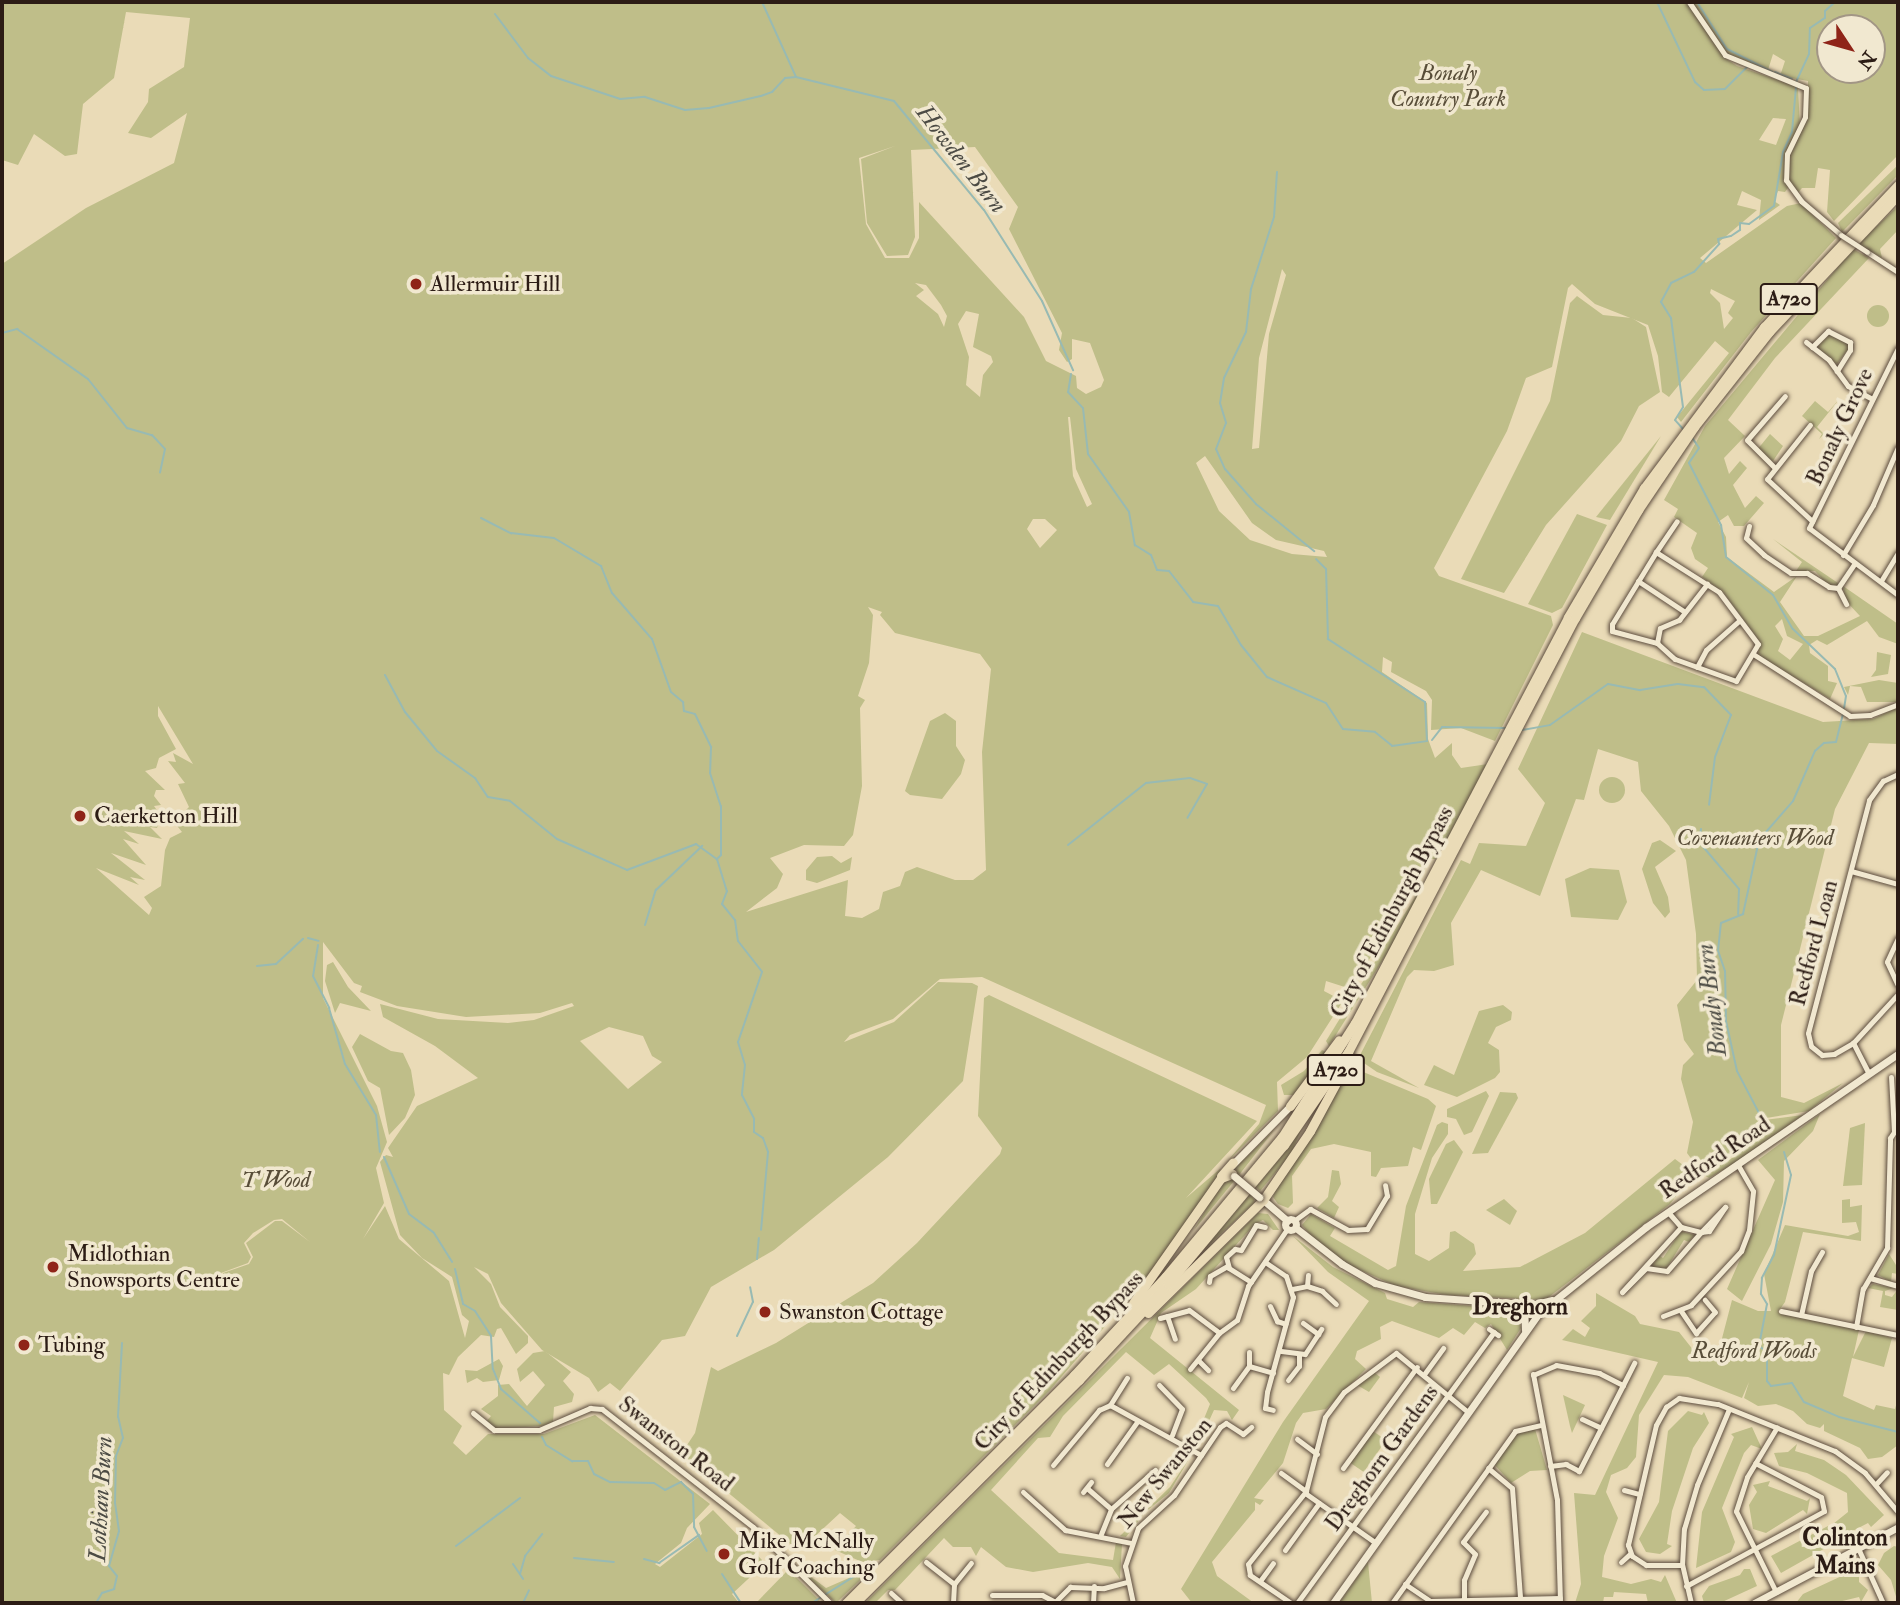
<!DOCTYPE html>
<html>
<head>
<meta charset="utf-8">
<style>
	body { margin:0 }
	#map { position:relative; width:1900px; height:1605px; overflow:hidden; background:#eadbb7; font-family:"IM FELL Double Pica",serif }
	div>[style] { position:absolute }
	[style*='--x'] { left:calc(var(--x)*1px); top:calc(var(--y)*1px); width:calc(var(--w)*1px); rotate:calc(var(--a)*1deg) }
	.green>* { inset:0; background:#bfbe89; transform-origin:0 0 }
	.round { border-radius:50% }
	.stream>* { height:2px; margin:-1px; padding:0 1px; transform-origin:1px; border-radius:1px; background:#98bab3 }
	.roads { filter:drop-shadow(0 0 2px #5c4c3e) drop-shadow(0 0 2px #5c4c3e) }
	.street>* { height:5px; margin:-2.5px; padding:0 2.5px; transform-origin:2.5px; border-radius:2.5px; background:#f1e8d0 }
	.secondary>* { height:7px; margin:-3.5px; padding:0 3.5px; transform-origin:3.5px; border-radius:3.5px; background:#f1e8d0 }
	.secondary>.ring { margin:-3.5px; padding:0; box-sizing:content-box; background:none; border:7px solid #f1e8d0; border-radius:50% }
	.highway>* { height:9px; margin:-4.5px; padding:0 4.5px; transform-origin:4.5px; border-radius:4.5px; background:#eadbb7 }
	.bridges { filter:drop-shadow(0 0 2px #5c4c3e) drop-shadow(0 0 2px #5c4c3e) }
	.street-bridge>* { height:5px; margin:-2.5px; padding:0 2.5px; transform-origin:2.5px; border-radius:2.5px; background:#f1e8d0 }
	.secondary-bridge>* { height:7px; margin:-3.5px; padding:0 3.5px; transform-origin:3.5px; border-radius:3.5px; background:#f1e8d0 }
	.dots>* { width:19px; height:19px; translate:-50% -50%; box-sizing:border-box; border:4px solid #f1e8d0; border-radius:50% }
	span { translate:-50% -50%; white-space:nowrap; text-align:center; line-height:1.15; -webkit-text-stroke:7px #f1e8d0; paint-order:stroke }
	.shield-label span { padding:2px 5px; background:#f1e8d0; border:2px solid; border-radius:5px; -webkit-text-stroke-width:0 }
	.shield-label { font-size:21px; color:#2c1c15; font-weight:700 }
	.park-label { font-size:23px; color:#584d38; font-style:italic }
	.poi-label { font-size:23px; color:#2c1c15 }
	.left { translate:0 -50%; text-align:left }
	.street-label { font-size:23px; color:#2c1c15 }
	.water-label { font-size:24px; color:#4c4b44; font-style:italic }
	.neighbourhood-label { font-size:24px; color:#2c1c15; font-weight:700 }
	.frame { position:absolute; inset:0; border:4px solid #2c1c15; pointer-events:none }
	.north { position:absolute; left:1816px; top:14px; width:70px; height:70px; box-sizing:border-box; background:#f1e8d0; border:2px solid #a29685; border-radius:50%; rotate:126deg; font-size:19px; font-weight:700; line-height:28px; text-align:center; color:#2c1c15 }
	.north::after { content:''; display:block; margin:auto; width:24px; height:32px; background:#8f2418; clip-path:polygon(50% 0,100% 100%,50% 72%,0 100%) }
</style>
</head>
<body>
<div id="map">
	<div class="green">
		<i style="clip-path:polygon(evenodd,2px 2px,1686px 2px,1725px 58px,1737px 66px,1798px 87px,1800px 128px,1808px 116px,1808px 81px,1780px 76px,1785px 61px,1773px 54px,1768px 70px,1736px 62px,1725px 55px,1692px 2px,1898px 2px,1898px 155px,1834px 221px,1827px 212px,1830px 170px,1818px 168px,1815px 188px,1802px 188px,1797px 194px,1790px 185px,1785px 192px,1778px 191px,1774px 201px,1780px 205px,1759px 220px,1761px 200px,1742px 191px,1737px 205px,1757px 210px,1700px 258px,1706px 263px,1787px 206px,1801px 203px,1836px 238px,1751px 332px,1681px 422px,1677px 417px,1729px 353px,1715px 341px,1669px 397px,1662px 392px,1658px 356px,1648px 325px,1595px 304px,1572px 284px,1568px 288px,1552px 367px,1526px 378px,1507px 431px,1434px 568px,1439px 576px,1551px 616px,1553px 625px,1495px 741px,1461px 728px,1431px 730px,1432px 700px,1426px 691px,1391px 672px,1392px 662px,1383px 657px,1382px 672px,1427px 703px,1428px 739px,1435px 758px,1452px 743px,1452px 755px,1461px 768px,1488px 764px,1438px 859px,1431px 859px,1351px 989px,1326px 981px,1324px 991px,1343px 1001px,1307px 1057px,1277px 1082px,1278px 1111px,1225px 1164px,1259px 1124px,1266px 1105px,982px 977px,940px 979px,893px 1019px,850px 1035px,844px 1042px,894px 1022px,938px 982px,972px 983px,978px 986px,963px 1081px,888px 1157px,774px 1250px,711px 1287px,685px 1336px,662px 1340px,620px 1391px,610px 1383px,598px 1392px,589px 1378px,542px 1350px,501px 1303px,488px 1274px,474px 1267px,491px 1284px,500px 1307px,528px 1336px,528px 1343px,516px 1354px,501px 1328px,497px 1329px,494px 1337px,481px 1335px,458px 1357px,449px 1375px,443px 1373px,444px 1410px,462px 1426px,453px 1443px,466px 1455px,488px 1434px,544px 1434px,595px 1415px,710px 1504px,687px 1528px,681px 1543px,655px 1564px,660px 1567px,702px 1534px,699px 1523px,713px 1510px,762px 1560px,762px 1566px,732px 1594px,739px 1603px,2px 1603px,2px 264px,86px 208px,174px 163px,187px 113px,151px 138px,128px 133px,148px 102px,149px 89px,184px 67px,190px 18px,126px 12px,114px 78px,83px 104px,77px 154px,65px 156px,34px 134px,18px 165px,2px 160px,2px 2px,1830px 28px,1872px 28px,1872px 70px,1830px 70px,1830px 28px,2px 2px,1773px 118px,1786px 119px,1776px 145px,1759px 140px,1773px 118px,2px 2px,895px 146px,861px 159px,867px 223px,887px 256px,908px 255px,915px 237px,911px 150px,975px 147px,1018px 207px,1009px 229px,1062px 333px,1059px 350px,1067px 362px,1072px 359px,1072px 339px,1090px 343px,1104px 380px,1101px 387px,1086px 394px,1077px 388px,1076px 376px,1046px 361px,1024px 317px,919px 202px,919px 238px,909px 258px,885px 258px,866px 224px,859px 158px,895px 146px,2px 2px,1282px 269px,1286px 275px,1269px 334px,1259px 448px,1252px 449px,1259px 358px,1282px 269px,2px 2px,915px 283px,926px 285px,941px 305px,947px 316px,944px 327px,938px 314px,916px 296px,924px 290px,915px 283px,2px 2px,1711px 289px,1735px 301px,1728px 313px,1733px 318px,1724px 329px,1720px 303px,1710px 293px,1711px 289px,2px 2px,966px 311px,979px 314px,973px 347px,991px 356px,993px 362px,983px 375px,980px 397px,966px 385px,969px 357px,958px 324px,966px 311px,2px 2px,1068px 417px,1070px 417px,1076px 469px,1092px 504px,1087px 507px,1073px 476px,1068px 417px,2px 2px,1205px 456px,1252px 523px,1276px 540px,1324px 551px,1327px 557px,1292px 554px,1250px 540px,1219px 511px,1196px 463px,1205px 456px,2px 2px,1033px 519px,1045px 519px,1057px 530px,1040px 548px,1027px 529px,1033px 519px,2px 2px,868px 607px,882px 612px,880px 615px,895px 633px,980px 654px,991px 669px,982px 752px,986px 870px,973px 880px,955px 880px,917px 867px,905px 872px,900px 886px,883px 892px,879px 909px,862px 918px,845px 916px,848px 880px,746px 912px,777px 888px,783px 874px,770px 858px,804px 845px,844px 846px,853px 835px,862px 786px,860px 708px,865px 700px,858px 696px,869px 663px,873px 615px,868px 607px,2px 2px,158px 706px,193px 764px,173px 753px,176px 762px,168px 761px,185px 783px,178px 784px,189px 807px,174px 822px,182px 832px,170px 838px,165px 850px,161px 886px,144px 897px,152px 908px,149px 915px,96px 868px,139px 885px,130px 877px,145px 880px,111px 853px,146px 865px,123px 839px,139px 844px,124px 831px,162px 839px,150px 827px,157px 828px,161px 816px,154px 806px,161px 805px,154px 796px,156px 790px,165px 790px,145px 771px,156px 768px,159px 758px,176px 749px,158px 716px,158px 706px,2px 2px,323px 942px,354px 983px,362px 986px,360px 992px,397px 1006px,466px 1017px,540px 1013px,572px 1003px,574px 1006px,534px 1020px,508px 1023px,438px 1019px,380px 1004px,383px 1017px,435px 1046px,478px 1078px,417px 1106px,388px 1148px,393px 1157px,386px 1155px,380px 1162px,400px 1235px,422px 1258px,452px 1277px,462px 1315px,469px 1321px,465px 1338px,449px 1281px,399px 1239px,385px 1206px,363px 1239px,384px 1203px,376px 1168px,387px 1142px,377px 1106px,323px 998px,323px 942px,2px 2px,609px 1027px,643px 1036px,652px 1056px,662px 1062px,628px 1089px,580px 1041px,609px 1027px,2px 2px,282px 1219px,310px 1242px,282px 1221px,275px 1221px,246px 1243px,253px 1257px,249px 1264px,223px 1273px,227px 1284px,224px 1287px,216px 1287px,206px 1282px,224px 1284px,221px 1273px,248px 1263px,251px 1257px,244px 1243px,253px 1233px,274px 1220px,282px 1219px)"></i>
		<i style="clip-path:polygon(1898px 165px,1898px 175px,1842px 232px,1838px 223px)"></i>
		<i style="clip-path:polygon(1898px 206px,1898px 230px,1880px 249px,1882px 258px,1858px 244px)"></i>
		<i style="clip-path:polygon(evenodd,1853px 249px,1869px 258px,1775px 358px,1728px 420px,1745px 436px,1724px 458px,1729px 474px,1740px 461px,1747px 468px,1733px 485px,1745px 508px,1756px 496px,1764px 503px,1744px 526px,1734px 526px,1728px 515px,1718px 522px,1726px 537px,1727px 557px,1774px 592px,1797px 576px,1780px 602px,1804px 636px,1818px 636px,1860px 616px,1845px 600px,1843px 586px,1898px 624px,1898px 644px,1879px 637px,1867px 621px,1827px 645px,1817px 640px,1809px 645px,1810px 653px,1828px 666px,1828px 681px,1837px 683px,1830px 699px,1758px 655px,1760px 642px,1723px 592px,1702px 577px,1708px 568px,1695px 559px,1691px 548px,1697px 533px,1674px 517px,1678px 509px,1664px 500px,1705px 426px,1853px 249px,1782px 619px,1787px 636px,1803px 644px,1790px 660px,1778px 651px,1783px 639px,1775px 626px,1782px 619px)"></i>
		<i style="clip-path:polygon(1577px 296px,1603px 315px,1632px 318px,1646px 327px,1660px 392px,1639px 406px,1621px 441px,1546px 525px,1504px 593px,1461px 579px,1550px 401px,1570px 303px)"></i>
		<i class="round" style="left:1867px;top:305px;width:22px;height:22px"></i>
		<i style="clip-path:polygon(1831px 333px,1848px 342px,1849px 348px,1837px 364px,1816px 348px)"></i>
		<i style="clip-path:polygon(1841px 397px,1817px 427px,1824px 434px,1819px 439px,1822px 434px,1802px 416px,1815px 401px,1828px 412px)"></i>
		<i style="clip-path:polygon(1770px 434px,1783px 446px,1773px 461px,1757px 450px)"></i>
		<i style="clip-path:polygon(1661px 436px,1610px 520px,1596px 517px)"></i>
		<i style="clip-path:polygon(1577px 514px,1607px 525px,1562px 608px,1552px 613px,1528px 604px)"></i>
		<i style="clip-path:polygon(1773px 539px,1838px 583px,1838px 585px,1828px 585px,1815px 571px,1796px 571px,1802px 562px)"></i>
		<i style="clip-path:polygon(1582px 632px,1823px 722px,1873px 719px,1898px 707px,1898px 744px,1869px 743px,1835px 809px,1781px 1025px,1781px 1097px,1804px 1103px,1843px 1083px,1809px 1111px,1760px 1119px,1733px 1156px,1701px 1172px,1687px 1153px,1693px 1122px,1681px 1079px,1683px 1065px,1694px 1054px,1684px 1040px,1677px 1005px,1697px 980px,1696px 934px,1686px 860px,1669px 826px,1641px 791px,1638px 762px,1598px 749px,1584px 800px,1576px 799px,1540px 896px,1481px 870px,1451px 923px,1454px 965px,1434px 971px,1414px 970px,1407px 977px,1371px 1061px,1419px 1088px,1377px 1072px,1358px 1059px,1461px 860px,1470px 864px,1479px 843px,1526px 846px,1545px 803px,1518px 769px)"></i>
		<i style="clip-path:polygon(1877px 652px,1891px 655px,1888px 674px,1871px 677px,1876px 670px)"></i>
		<i style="clip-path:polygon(1879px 680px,1898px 683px,1898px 702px,1867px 702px,1861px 687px,1850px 686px,1848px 695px,1844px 687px)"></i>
		<i style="clip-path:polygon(945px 713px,956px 721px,956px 746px,965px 760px,961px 774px,942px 799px,910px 795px,905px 791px,930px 721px)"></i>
		<i class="round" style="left:1599px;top:777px;width:26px;height:26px"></i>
		<i style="clip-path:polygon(1660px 840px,1676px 851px,1655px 867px,1668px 897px,1670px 912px,1665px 918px,1653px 903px,1642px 869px,1652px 843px)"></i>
		<i style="clip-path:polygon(832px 856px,841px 863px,852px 857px,850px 870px,817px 883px,806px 880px,806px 870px,817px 857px)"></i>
		<i style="clip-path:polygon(1590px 868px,1619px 870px,1627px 902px,1618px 920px,1571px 917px,1565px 879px)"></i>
		<i style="clip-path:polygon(1425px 881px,1401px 931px,1329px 1046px,1326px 1041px)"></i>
		<i style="clip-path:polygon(333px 962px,348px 987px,371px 1011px,340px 1003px,335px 1013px,325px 981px,327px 965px)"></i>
		<i style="clip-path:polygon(989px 995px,1257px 1121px,1186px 1198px,1221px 1168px,1215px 1183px,1139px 1287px,1050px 1390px,880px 1560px,862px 1562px,835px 1550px,856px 1526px,840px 1513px,799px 1551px,681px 1454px,695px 1433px,711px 1367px,718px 1371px,776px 1343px,873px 1283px,917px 1243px,1000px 1154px,1002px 1148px,978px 1116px,984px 998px)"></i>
		<i style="clip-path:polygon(1503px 1005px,1512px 1012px,1511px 1020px,1496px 1027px,1488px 1043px,1499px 1050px,1500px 1072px,1495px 1078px,1457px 1097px,1424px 1085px,1434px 1065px,1454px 1075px,1479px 1011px)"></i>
		<i style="clip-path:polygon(360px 1034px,391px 1051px,403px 1053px,411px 1070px,415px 1095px,405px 1118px,389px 1135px,380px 1088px,368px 1081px,352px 1047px)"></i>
		<i style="clip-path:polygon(1322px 1050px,1326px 1052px,1294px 1095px,1284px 1095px,1281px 1085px,1304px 1071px)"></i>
		<i style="clip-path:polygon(1349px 1066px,1428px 1099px,1436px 1106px,1421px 1150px,1413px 1147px,1408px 1166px,1381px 1168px,1376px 1177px,1371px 1176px,1371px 1152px,1334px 1144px,1311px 1149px,1292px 1176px,1293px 1203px,1288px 1208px,1278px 1204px,1273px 1197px,1276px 1189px)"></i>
		<i style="clip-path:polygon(1486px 1091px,1489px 1096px,1472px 1132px,1464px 1135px,1456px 1119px,1447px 1117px,1447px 1109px)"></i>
		<i style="clip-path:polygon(1500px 1092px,1516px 1093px,1518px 1098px,1488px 1153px,1472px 1154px)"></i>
		<i style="clip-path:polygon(1820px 1114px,1813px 1131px,1784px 1161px,1783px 1202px,1771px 1244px,1742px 1301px,1727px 1289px,1775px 1180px,1758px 1160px)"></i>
		<i style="clip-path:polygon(1803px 1115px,1735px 1163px,1709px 1178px,1702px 1174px,1736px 1156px,1762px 1121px,1767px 1132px,1764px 1120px)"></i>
		<i style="clip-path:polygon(1442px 1122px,1448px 1124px,1448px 1134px,1432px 1158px,1415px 1214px,1415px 1254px,1429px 1261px,1449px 1248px,1450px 1232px,1455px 1231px,1474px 1244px,1476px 1254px,1463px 1271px,1520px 1267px,1585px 1233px,1675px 1159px,1687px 1168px,1690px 1178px,1670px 1204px,1545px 1300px,1447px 1295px,1396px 1286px,1349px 1265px,1314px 1240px,1302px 1225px,1311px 1214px,1335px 1228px,1330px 1236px,1388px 1270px,1396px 1266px,1406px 1206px,1437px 1125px)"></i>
		<i style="clip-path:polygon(1865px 1123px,1862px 1185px,1843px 1186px,1850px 1128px)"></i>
		<i style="clip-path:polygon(1275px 1129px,1239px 1175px,1235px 1171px,1236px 1167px)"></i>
		<i style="clip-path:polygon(1301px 1130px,1291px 1154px,1260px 1191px,1256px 1187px)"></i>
		<i style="clip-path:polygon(1454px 1140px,1463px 1152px,1437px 1204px,1431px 1204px,1429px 1179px,1446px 1144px)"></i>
		<i style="clip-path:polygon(1332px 1170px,1339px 1171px,1341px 1184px,1332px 1201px,1339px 1207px,1334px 1218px,1317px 1208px,1328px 1197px)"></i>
		<i style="clip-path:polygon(1229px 1177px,1234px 1181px,1194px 1230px,1223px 1180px)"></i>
		<i style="clip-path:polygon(1251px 1193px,1255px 1202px,1198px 1255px)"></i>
		<i style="clip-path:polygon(1504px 1199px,1517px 1211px,1510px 1225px,1486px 1210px)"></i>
		<i style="clip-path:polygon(1850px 1199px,1850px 1207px,1862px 1205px,1861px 1241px,1803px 1232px,1785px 1302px,1778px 1312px,1859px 1330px,1853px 1357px,1866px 1331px,1892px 1338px,1884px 1367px,1852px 1358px,1843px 1396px,1874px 1410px,1876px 1405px,1895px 1409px,1898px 1398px,1898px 1445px,1882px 1457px,1868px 1459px,1860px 1448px,1824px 1431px,1824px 1424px,1820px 1428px,1807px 1424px,1793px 1411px,1776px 1404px,1758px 1406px,1744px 1398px,1749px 1382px,1742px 1398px,1688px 1377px,1664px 1375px,1639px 1415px,1636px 1457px,1627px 1468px,1611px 1475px,1606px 1492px,1618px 1518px,1604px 1556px,1602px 1577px,1631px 1584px,1651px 1579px,1661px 1582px,1665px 1575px,1677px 1603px,1648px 1603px,1646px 1594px,1614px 1592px,1613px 1597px,1604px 1597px,1603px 1603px,1575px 1603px,1581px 1584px,1574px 1493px,1595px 1495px,1658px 1362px,1562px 1340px,1573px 1329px,1585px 1337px,1590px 1328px,1581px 1321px,1596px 1306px,1596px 1293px,1635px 1316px,1640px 1324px,1679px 1332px,1694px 1351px,1720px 1346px,1732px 1300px,1758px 1311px,1771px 1311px,1764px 1274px,1785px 1225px,1848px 1236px,1859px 1232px,1856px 1222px,1842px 1223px,1842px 1200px)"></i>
		<i style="clip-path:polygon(1258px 1213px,1268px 1214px,1279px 1230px,1273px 1230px,1263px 1220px,1255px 1224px,1196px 1289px,1161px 1313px,1150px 1338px,1239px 1410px,1232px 1420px,1227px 1411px,1214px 1410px,1204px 1432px,1201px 1426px,1210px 1404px,1206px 1398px,1169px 1364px,1154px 1375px,1126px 1352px,1063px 1416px,1050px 1437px,1038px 1438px,991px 1490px,1059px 1553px,1113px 1560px,1116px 1542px,1122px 1544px,1120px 1579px,1112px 1567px,1088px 1563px,1033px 1572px,1006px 1567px,981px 1547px,976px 1556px,971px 1547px,953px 1547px,944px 1538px,895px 1590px,888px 1590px,875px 1603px,865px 1603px)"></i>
		<i style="clip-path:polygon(1681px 1231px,1695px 1235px,1689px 1242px,1684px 1240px,1665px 1271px,1650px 1267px,1660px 1256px,1663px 1258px)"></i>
		<i style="clip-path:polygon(1293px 1236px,1333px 1267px,1385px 1293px,1387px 1299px,1413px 1307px,1419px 1302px,1501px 1308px,1518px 1315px,1521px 1328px,1507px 1350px,1491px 1324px,1485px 1328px,1475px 1322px,1464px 1335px,1453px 1328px,1439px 1338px,1392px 1321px,1380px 1327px,1381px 1339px,1357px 1351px,1355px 1359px,1366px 1369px,1326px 1409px,1303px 1413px,1296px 1423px,1283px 1463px,1254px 1498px,1264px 1500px,1260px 1505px,1255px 1502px,1255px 1510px,1212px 1562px,1217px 1576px,1254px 1603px,1192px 1603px,1181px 1589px,1283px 1422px,1369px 1301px,1328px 1272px)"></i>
		<i style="clip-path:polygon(1889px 1254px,1896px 1265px,1898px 1254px,1898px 1274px,1892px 1273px,1891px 1282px,1878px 1275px)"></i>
		<i style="clip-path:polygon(1873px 1284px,1894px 1288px,1885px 1291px,1885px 1295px,1892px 1297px,1898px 1289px,1898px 1310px,1880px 1307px,1883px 1291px,1868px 1288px)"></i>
		<i style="clip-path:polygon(545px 1351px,571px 1372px,563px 1381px,574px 1394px,572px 1402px,554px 1407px,553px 1422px,542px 1426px,492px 1429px,485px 1423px,491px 1416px,481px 1409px,498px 1396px,498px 1385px,509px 1384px,527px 1406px,545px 1385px,533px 1371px,520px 1382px,517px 1369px,533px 1353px)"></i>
		<i style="clip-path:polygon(499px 1359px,503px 1366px,499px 1380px,483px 1382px,477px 1378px,467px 1383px,465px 1370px,477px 1371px)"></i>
		<i style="clip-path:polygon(1374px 1372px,1380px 1377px,1369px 1392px,1357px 1385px)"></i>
		<i style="clip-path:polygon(1563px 1395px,1585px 1405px,1572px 1433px,1570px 1426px)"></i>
		<i style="clip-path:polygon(1688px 1411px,1702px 1415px,1704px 1412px,1709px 1423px,1693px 1448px,1672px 1511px,1667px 1544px,1672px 1546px,1660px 1554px,1646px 1552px,1639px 1539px,1659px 1502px,1668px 1431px)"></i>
		<i style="clip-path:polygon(1752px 1427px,1762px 1449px,1751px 1445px,1744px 1453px,1722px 1508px,1735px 1542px,1731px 1552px,1696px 1568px,1702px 1512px,1734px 1437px,1731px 1434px)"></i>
		<i style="clip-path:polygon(1535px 1429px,1547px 1470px,1530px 1471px,1511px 1483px,1494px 1464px,1519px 1431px)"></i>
		<i style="left:1373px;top:1431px;width:16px;height:39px;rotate:35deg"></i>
		<i style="clip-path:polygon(1797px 1444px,1795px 1451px,1824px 1460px,1846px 1475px,1884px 1515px,1871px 1527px,1868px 1523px,1843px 1536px,1847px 1544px,1837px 1530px,1841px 1538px,1836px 1542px,1781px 1573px,1771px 1556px,1828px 1526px,1832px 1532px,1833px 1524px,1848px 1512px,1847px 1493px,1807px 1473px,1779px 1466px,1774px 1453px,1788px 1452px)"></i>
		<i style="clip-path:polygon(1192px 1454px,1169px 1493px,1144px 1513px,1126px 1537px,1120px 1536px,1170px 1487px)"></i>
		<i style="clip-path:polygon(1770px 1481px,1768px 1486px,1807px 1501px,1810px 1498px,1807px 1514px,1803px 1510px,1766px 1533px,1753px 1529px,1749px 1505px,1757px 1492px,1753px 1485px)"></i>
		<i style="clip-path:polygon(1894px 1546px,1898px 1547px,1898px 1603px,1891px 1580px,1878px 1565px,1884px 1553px)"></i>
		<i style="clip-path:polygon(790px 1561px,826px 1588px,874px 1567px,836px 1603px)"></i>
		<i style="clip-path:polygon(1368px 1562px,1372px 1603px,1339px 1603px)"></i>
		<i style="clip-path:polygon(1848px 1565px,1859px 1572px,1859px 1582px,1868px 1590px,1861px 1602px,1859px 1597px,1834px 1603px,1796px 1603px,1803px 1594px,1846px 1574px)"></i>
		<i style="clip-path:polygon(1744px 1569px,1750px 1569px,1757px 1586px,1720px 1603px,1704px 1603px,1702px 1596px,1709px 1586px,1740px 1575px)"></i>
		<i style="clip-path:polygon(788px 1570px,790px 1571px,822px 1603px,756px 1603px)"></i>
	</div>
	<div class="stream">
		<i style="--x:762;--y:2;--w:82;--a:65.6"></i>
		<i style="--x:1657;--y:2;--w:89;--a:64.6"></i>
		<i style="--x:1695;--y:82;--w:12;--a:42"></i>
		<i style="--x:1704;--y:90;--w:21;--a:-3"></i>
		<i style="--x:1725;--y:89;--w:38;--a:-45"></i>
		<i style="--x:1697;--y:2;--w:56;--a:57.4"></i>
		<i style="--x:1727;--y:49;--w:51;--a:26.6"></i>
		<i style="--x:495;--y:14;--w:55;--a:53.1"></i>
		<i style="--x:528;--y:58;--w:29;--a:38"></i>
		<i style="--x:551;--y:76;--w:73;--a:18.4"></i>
		<i style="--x:620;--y:99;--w:25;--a:-5"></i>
		<i style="--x:645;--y:97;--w:42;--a:18"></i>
		<i style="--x:685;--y:110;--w:24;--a:-5"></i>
		<i style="--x:709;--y:108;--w:53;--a:-13"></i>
		<i style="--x:761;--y:96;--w:12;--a:-20"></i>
		<i style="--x:772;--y:92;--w:19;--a:-47"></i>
		<i style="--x:785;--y:78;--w:11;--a:-5"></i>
		<i style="--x:796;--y:77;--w:101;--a:13.8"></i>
		<i style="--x:894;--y:101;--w:141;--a:50.5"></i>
		<i style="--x:984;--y:210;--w:108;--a:57.5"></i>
		<i style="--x:1042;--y:301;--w:76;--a:65.8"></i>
		<i style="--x:1775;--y:72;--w:18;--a:22"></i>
		<i style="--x:1796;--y:82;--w:31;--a:-65"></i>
		<i style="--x:1809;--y:54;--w:26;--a:-88"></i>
		<i style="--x:1810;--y:28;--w:18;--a:-34"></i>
		<i style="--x:1825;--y:18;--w:7;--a:-90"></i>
		<i style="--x:1825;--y:11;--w:13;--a:-42"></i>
		<i style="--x:1277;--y:172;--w:45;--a:93.8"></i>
		<i style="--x:1274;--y:217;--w:76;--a:107.7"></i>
		<i style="--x:1251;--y:289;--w:43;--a:96.6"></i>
		<i style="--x:1246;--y:332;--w:51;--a:115.6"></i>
		<i style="--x:1224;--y:378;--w:25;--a:99"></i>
		<i style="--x:1220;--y:403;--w:21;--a:73"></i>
		<i style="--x:1226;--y:423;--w:28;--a:111"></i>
		<i style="--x:1216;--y:449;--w:22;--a:66"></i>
		<i style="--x:1225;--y:469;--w:47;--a:48.5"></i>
		<i style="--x:1256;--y:504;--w:75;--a:39"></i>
		<i style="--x:2;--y:333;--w:16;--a:-15"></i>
		<i style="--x:17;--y:329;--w:87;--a:35.2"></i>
		<i style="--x:88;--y:379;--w:63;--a:51.5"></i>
		<i style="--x:127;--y:428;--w:26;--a:16"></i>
		<i style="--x:152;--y:435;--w:19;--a:47"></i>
		<i style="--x:165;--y:449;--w:24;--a:102"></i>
		<i style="--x:1071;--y:374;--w:18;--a:99"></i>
		<i style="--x:1068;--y:392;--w:22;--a:47"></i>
		<i style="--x:1083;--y:408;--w:46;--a:83.8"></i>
		<i style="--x:1088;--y:454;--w:71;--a:54.7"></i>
		<i style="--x:1129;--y:512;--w:34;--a:80"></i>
		<i style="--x:1135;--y:545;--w:19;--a:32"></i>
		<i style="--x:1151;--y:555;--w:16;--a:68"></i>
		<i style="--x:1157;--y:570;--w:12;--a:5"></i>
		<i style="--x:1169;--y:571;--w:39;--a:52"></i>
		<i style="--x:1193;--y:602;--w:25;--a:9"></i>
		<i style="--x:1218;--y:606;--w:45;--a:59.5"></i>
		<i style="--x:1241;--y:645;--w:41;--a:50.9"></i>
		<i style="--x:1267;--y:677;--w:64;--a:23.8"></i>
		<i style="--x:1326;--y:703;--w:31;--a:57"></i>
		<i style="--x:1343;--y:729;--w:32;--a:5"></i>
		<i style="--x:1375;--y:732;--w:22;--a:39"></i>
		<i style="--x:1392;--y:746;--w:35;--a:-8"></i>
		<i style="--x:1427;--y:741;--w:39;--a:-93"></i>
		<i style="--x:1425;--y:702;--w:116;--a:-147"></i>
		<i style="--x:1328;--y:639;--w:70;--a:-91.6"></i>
		<i style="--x:1326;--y:569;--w:14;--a:-135"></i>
		<i style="--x:1684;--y:430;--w:13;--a:-132"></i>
		<i style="--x:1675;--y:420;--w:15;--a:-58"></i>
		<i style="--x:1683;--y:407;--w:90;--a:-97.7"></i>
		<i style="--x:1671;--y:318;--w:19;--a:-122"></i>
		<i style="--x:1661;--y:302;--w:21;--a:-62"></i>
		<i style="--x:1671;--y:283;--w:25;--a:-26"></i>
		<i style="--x:1694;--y:272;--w:38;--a:-48"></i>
		<i style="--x:1719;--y:244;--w:5;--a:-101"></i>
		<i style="--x:1718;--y:239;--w:13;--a:-13"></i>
		<i style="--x:1731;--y:236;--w:11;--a:-34"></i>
		<i style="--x:1740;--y:230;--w:7;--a:-90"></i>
		<i style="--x:1740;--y:223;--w:9;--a:6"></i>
		<i style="--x:1749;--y:224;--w:31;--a:-36"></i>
		<i style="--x:1774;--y:206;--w:55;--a:-80.5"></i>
		<i style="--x:1783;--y:152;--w:22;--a:-66"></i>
		<i style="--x:1792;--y:132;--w:45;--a:-84.9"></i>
		<i style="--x:1691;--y:436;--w:14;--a:56"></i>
		<i style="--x:1699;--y:448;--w:18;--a:124"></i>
		<i style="--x:1689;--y:463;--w:70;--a:62.7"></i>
		<i style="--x:1721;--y:525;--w:32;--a:81"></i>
		<i style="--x:1726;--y:557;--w:60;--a:39"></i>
		<i style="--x:1773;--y:595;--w:39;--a:60"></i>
		<i style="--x:1793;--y:629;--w:58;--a:43.6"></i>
		<i style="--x:1835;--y:669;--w:29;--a:68"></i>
		<i style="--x:1846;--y:696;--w:12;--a:99"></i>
		<i style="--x:481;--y:518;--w:34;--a:27"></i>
		<i style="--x:511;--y:533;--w:43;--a:6.6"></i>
		<i style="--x:554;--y:538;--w:55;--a:30.8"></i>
		<i style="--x:601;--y:566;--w:29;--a:68"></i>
		<i style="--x:612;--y:593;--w:61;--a:49"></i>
		<i style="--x:652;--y:639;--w:56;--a:70.3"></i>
		<i style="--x:671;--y:692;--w:16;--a:40"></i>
		<i style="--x:683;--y:702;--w:9;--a:84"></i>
		<i style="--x:684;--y:711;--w:11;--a:15"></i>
		<i style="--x:695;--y:714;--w:37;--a:64"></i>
		<i style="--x:711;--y:747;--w:26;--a:92"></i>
		<i style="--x:710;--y:773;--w:35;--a:72"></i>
		<i style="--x:721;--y:806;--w:49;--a:90"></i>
		<i style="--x:721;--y:855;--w:6;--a:135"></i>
		<i style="--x:385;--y:675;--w:42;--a:61.6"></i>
		<i style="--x:405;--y:712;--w:50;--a:50.6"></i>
		<i style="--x:437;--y:751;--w:47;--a:35.4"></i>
		<i style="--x:475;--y:778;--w:23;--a:56"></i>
		<i style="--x:488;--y:797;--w:22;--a:10"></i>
		<i style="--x:510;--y:801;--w:60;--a:39"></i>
		<i style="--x:557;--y:839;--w:77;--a:23.9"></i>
		<i style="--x:627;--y:870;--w:74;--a:-20.6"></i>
		<i style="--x:696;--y:844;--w:26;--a:36"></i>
		<i style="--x:717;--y:859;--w:34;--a:73"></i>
		<i style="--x:727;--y:891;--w:14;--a:111"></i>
		<i style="--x:722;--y:904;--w:21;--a:51"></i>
		<i style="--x:735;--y:920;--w:21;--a:82"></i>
		<i style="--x:738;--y:941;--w:39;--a:52"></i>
		<i style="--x:762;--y:972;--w:74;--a:108.9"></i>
		<i style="--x:738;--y:1042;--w:24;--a:73"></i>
		<i style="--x:745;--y:1065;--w:30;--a:96"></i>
		<i style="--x:742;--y:1095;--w:27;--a:63"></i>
		<i style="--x:754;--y:1119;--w:13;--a:90"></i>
		<i style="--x:754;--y:1132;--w:11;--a:34"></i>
		<i style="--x:763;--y:1138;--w:15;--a:70"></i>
		<i style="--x:768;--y:1152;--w:78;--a:95.1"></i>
		<i style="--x:1522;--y:730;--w:28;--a:-10"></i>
		<i style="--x:1550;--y:725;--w:71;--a:-35.3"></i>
		<i style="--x:1608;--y:684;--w:33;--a:11"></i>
		<i style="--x:1640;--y:690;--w:38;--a:-9"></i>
		<i style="--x:1678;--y:684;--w:26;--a:7"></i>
		<i style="--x:1704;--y:687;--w:39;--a:46"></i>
		<i style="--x:1731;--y:715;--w:45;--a:110.9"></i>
		<i style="--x:1715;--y:757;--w:48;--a:97.1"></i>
		<i style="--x:1432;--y:740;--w:16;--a:-52"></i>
		<i style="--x:1442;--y:727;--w:64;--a:0.9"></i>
		<i style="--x:1701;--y:829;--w:13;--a:99"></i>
		<i style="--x:1699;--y:842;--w:62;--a:49.6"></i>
		<i style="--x:1739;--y:889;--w:25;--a:92"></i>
		<i style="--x:1068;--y:845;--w:100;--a:-38.5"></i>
		<i style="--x:1146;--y:783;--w:44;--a:-6.5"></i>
		<i style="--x:1190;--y:778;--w:18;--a:19"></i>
		<i style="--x:1207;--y:784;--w:39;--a:120"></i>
		<i style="--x:645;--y:925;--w:37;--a:-73"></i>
		<i style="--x:656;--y:890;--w:64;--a:-43.7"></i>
		<i style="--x:308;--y:938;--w:11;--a:15"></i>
		<i style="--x:318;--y:945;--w:31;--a:99"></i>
		<i style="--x:313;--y:976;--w:36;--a:63"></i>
		<i style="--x:329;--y:1008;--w:58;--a:74.1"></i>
		<i style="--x:345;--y:1064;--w:60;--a:58.7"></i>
		<i style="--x:376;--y:1115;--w:37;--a:84"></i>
		<i style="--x:257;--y:966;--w:19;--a:-6"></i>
		<i style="--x:276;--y:964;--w:37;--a:-43"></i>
		<i style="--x:1769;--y:1132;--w:69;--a:-117.7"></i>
		<i style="--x:1737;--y:1071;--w:51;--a:-102.4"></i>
		<i style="--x:1726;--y:1021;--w:50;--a:-91.1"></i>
		<i style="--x:1725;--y:971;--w:21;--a:-109"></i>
		<i style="--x:1718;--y:951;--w:28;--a:-84"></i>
		<i style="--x:1721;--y:923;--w:24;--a:-22"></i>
		<i style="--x:1743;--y:914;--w:76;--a:-77.8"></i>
		<i style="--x:1759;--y:840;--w:52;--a:-48.9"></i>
		<i style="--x:1793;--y:801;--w:55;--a:-66.3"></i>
		<i style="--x:1815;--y:751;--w:12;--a:-42"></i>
		<i style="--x:1824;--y:743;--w:12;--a:-5"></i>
		<i style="--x:1836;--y:742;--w:29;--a:-76"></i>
		<i style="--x:1784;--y:1152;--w:24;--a:73"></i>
		<i style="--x:1791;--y:1175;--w:82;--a:102"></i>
		<i style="--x:1774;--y:1255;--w:26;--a:118"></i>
		<i style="--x:1762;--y:1278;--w:16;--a:94"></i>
		<i style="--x:1761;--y:1294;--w:12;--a:59"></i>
		<i style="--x:1767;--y:1304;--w:43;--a:100.8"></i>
		<i style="--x:1759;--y:1346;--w:10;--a:37"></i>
		<i style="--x:1767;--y:1352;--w:29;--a:90"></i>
		<i style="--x:1767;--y:1381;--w:6;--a:51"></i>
		<i style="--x:1771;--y:1386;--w:21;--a:-8"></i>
		<i style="--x:1792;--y:1383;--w:22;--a:58"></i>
		<i style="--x:1804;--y:1402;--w:38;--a:23"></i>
		<i style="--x:1839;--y:1417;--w:61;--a:14.3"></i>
		<i style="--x:384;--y:1157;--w:62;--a:66.3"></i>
		<i style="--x:409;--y:1214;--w:31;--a:37"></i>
		<i style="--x:434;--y:1233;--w:34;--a:58"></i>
		<i style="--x:757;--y:1259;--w:21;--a:-85"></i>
		<i style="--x:455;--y:1269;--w:36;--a:77"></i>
		<i style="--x:463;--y:1304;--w:14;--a:30"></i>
		<i style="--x:475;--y:1311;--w:30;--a:57"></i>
		<i style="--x:491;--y:1336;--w:33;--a:87"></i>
		<i style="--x:493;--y:1369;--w:22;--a:68"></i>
		<i style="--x:501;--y:1389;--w:52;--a:41.1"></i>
		<i style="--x:737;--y:1336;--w:38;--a:-65"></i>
		<i style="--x:753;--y:1302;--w:15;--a:-101"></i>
		<i style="--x:542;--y:1437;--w:9;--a:63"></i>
		<i style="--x:546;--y:1445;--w:31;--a:32"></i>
		<i style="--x:572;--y:1461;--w:16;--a:0"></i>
		<i style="--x:588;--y:1461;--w:14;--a:65"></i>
		<i style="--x:594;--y:1474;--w:18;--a:27"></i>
		<i style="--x:610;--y:1482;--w:44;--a:1.3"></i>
		<i style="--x:654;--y:1483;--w:13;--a:32"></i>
		<i style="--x:665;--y:1490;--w:18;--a:-27"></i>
		<i style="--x:681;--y:1482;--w:17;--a:45"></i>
		<i style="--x:693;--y:1494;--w:33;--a:88"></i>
		<i style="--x:694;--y:1527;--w:27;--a:62"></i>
		<i style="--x:456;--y:1546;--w:80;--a:-36.9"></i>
		<i style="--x:574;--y:1558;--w:40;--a:5.7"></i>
		<i style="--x:644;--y:1559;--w:16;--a:15"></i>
		<i style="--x:659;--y:1563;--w:49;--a:-35"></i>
		<i style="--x:513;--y:1564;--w:18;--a:56"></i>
		<i style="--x:520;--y:1574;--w:19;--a:-74"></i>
		<i style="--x:525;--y:1556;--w:28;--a:-52"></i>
		<i style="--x:722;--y:1574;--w:35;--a:57"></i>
		<i style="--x:96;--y:1603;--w:12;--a:-59"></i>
		<i style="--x:102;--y:1593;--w:13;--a:-18"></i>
		<i style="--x:114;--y:1589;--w:13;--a:-77"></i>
		<i style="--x:117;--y:1576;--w:13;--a:-129"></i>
		<i style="--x:109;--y:1566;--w:36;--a:-74"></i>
		<i style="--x:119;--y:1531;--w:28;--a:-98"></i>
		<i style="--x:115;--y:1503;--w:47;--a:-88.8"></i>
		<i style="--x:116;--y:1456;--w:19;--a:-69"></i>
		<i style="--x:123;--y:1438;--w:22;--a:-103"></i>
		<i style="--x:118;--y:1417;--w:74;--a:-86.9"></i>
		<i style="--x:523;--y:1603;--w:14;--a:-65"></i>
		<i style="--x:812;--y:1603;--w:75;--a:-32.4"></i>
	</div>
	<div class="roads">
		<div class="street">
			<i style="--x:1689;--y:2;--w:64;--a:55.8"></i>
			<i style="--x:1725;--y:55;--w:87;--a:22.2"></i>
			<i style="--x:1806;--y:88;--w:29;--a:92"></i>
			<i style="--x:1805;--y:117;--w:41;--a:115.9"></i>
			<i style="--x:1787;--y:154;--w:26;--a:92"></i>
			<i style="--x:1786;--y:180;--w:26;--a:54"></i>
			<i style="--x:1801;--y:201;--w:52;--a:40.4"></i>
			<i style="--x:1867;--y:252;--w:37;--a:33"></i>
			<i style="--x:1806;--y:342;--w:29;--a:38"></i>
			<i style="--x:1829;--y:360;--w:32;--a:54"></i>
			<i style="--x:1848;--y:386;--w:26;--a:28"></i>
			<i style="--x:1812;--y:347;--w:23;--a:-45"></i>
			<i style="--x:1828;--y:331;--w:25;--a:27"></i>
			<i style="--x:1850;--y:342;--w:8;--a:90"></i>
			<i style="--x:1850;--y:350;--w:25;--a:122"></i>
			<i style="--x:1898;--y:348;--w:201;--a:116.3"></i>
			<i style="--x:1809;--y:528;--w:111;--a:37"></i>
			<i style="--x:1810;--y:425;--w:69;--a:128.5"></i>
			<i style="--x:1767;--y:479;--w:62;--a:43"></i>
			<i style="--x:1774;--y:467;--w:38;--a:-135"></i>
			<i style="--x:1747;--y:440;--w:58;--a:-49.2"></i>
			<i style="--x:1749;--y:526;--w:12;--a:104"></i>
			<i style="--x:1746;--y:538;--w:25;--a:43"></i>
			<i style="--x:1764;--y:555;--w:32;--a:34"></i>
			<i style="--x:1791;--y:573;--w:16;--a:0"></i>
			<i style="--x:1807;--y:573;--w:26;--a:32"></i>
			<i style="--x:1829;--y:587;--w:9;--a:6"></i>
			<i style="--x:1838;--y:588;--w:30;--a:-56"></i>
			<i style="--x:1656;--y:552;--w:84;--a:121.4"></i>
			<i style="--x:1612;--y:624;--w:7;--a:90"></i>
			<i style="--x:1612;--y:631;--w:47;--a:14.9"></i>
			<i style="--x:1657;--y:643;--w:24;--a:42"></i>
			<i style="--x:1675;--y:659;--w:65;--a:19.8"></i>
			<i style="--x:1736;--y:681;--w:43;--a:-59.3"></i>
			<i style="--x:1758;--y:644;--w:65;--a:-126.9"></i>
			<i style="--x:1719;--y:592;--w:75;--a:-147.6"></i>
			<i style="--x:1656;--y:552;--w:37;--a:-56"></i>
			<i style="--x:1843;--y:555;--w:58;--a:-59"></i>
			<i style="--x:1873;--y:505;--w:63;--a:-66.7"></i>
			<i style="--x:1638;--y:581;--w:56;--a:33.4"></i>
			<i style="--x:1881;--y:581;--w:33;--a:-59"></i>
			<i style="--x:1838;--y:588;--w:18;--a:63"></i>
			<i style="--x:1657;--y:643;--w:15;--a:-79"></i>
			<i style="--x:1660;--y:628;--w:21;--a:-23"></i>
			<i style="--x:1679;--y:620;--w:46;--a:-52.1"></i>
			<i style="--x:1753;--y:654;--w:115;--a:32.6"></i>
			<i style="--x:1850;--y:716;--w:20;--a:-3"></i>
			<i style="--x:1870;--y:715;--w:30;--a:-21"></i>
			<i style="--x:1697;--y:667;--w:19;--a:-62"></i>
			<i style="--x:1706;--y:650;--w:45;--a:-41.4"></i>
			<i style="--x:1851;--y:871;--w:49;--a:15.5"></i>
			<i style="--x:1898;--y:938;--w:26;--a:115"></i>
			<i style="--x:1887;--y:962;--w:26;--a:65"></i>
			<i style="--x:1853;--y:1043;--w:22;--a:150"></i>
			<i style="--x:1834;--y:1054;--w:12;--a:175"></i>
			<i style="--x:1822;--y:1055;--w:14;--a:-141"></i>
			<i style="--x:1811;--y:1046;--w:13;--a:-103"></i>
			<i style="--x:1808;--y:1033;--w:241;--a:-75.3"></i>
			<i style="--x:1869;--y:800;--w:24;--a:-54"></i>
			<i style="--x:1883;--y:781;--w:17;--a:-25"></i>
			<i style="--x:1868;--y:1072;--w:33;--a:-117"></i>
			<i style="--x:1853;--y:1043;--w:67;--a:-47.4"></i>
			<i style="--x:1668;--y:1212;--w:20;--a:49"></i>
			<i style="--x:1295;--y:1220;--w:19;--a:-36"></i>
			<i style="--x:1310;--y:1209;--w:43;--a:28.9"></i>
			<i style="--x:1348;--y:1230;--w:19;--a:-3"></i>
			<i style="--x:1367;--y:1229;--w:39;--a:-59"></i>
			<i style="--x:1387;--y:1196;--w:11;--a:-100"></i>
			<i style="--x:1265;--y:1262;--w:25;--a:34"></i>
			<i style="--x:1286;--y:1276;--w:22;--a:72"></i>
			<i style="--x:1293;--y:1297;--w:98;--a:105.3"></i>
			<i style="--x:1267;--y:1392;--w:16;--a:97"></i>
			<i style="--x:1265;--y:1408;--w:8;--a:14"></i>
			<i style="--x:1870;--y:1278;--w:29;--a:16"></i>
			<i style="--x:1209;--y:1282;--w:6;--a:-81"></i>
			<i style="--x:1210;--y:1276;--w:20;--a:-30"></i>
			<i style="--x:1251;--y:1282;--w:26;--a:-148"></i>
			<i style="--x:1229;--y:1268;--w:11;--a:-105"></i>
			<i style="--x:1226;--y:1257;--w:12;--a:-42"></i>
			<i style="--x:1235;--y:1249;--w:6;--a:9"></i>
			<i style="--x:1241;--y:1250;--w:29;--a:-59"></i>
			<i style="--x:1256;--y:1225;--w:9;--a:13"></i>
			<i style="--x:1307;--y:1286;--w:11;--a:-85"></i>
			<i style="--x:1292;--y:1289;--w:15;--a:-11"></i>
			<i style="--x:1307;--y:1286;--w:16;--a:18"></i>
			<i style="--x:1322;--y:1291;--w:19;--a:43"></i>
			<i style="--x:1622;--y:1292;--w:34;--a:-45"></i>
			<i style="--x:1646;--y:1268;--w:21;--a:8"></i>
			<i style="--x:1667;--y:1271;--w:52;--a:-48.9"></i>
			<i style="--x:1701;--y:1232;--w:8;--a:-7"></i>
			<i style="--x:1709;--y:1231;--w:29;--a:-56"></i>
			<i style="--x:1622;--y:1292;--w:88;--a:-47.8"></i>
			<i style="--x:1681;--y:1227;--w:21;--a:14"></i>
			<i style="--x:1701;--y:1232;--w:35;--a:-46"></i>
			<i style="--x:1270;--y:1306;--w:17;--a:65"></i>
			<i style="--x:1277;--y:1321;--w:9;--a:18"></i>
			<i style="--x:1681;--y:1311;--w:27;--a:56"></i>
			<i style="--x:1696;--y:1333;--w:28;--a:-48"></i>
			<i style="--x:1715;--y:1312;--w:16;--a:-130"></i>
			<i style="--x:1781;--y:1311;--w:119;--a:11.6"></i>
			<i style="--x:1801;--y:1315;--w:45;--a:-77.2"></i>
			<i style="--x:1811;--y:1271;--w:22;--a:-60"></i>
			<i style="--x:1167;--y:1316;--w:24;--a:71"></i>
			<i style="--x:1663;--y:1316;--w:30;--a:-21"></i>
			<i style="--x:1691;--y:1305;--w:74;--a:-47.2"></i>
			<i style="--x:1741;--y:1251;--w:22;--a:-69"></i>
			<i style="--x:1749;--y:1230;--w:39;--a:-84"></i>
			<i style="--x:1753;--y:1191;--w:28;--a:-120"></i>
			<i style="--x:1160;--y:1318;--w:30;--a:-15"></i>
			<i style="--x:1189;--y:1310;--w:38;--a:37"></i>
			<i style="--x:1303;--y:1323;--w:19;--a:36"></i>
			<i style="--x:1856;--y:1327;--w:39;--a:-80"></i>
			<i style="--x:1863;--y:1289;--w:48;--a:-59.7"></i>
			<i style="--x:1887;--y:1248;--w:110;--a:-88.4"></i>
			<i style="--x:1890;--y:1138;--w:7;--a:-56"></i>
			<i style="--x:1894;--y:1132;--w:55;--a:-93.1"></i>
			<i style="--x:1489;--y:1329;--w:11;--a:34"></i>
			<i style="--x:1281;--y:1351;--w:24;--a:7"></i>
			<i style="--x:1305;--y:1354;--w:30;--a:-57"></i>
			<i style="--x:1199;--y:1361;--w:13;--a:45"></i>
			<i style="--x:1249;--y:1366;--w:14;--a:-90"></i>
			<i style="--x:1190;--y:1369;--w:46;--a:-51.1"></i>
			<i style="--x:1219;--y:1333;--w:22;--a:-36"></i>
			<i style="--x:1237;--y:1320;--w:36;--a:-72"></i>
			<i style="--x:1248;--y:1286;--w:69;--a:-55.6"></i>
			<i style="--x:1425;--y:1373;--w:31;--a:-54"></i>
			<i style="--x:1533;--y:1374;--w:128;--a:79.2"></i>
			<i style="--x:1557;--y:1500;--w:103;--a:88.3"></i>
			<i style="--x:1533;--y:1375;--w:25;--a:-23"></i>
			<i style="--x:1556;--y:1365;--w:44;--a:10.5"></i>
			<i style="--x:1599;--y:1373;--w:27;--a:27"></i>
			<i style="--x:1623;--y:1385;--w:97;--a:117.1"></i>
			<i style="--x:1579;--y:1471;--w:15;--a:-152"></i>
			<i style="--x:1566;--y:1464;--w:16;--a:173"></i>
			<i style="--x:1288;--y:1380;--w:18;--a:-52"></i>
			<i style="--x:1299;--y:1366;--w:11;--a:-90"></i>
			<i style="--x:1159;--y:1385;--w:33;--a:46"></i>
			<i style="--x:1182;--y:1409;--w:28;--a:111"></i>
			<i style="--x:1623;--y:1385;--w:25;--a:-63"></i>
			<i style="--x:1233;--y:1388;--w:27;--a:-54"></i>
			<i style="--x:1249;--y:1366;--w:25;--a:16"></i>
			<i style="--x:1110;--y:1405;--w:32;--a:-58"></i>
			<i style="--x:473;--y:1413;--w:27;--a:39"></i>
			<i style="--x:494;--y:1430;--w:45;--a:0"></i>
			<i style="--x:539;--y:1430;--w:56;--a:-23.3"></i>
			<i style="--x:590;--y:1408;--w:12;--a:5"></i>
			<i style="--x:602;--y:1409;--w:192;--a:38"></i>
			<i style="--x:753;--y:1527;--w:108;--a:44.6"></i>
			<i style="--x:1582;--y:1419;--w:21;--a:25"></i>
			<i style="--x:1297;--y:1439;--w:25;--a:37"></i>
			<i style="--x:1107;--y:1464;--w:52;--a:-54.5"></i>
			<i style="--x:1053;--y:1465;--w:72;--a:-50.1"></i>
			<i style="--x:1099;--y:1410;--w:12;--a:-24"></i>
			<i style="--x:1110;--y:1405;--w:104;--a:28.8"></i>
			<i style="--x:1343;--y:1468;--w:125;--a:-53.8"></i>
			<i style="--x:1488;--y:1468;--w:31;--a:40"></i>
			<i style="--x:1512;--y:1488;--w:110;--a:85.8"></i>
			<i style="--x:1281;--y:1473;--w:31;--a:36"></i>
			<i style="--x:1876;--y:1484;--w:16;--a:-47"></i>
			<i style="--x:1088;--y:1489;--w:30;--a:41"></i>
			<i style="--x:1624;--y:1490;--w:16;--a:15"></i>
			<i style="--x:1023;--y:1492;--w:57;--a:42.1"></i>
			<i style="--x:1065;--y:1530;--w:67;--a:11.1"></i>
			<i style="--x:1083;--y:1492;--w:13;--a:-51"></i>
			<i style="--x:1305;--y:1493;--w:87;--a:35.2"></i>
			<i style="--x:1101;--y:1534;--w:27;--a:-68"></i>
			<i style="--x:1111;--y:1509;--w:59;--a:-41.6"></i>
			<i style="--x:1858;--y:1548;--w:60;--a:65.6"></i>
			<i style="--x:1285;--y:1550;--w:58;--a:-54.1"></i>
			<i style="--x:926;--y:1562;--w:36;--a:38"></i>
			<i style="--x:1621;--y:1562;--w:12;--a:-42"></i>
			<i style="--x:1682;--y:1565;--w:36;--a:180"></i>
			<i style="--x:1646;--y:1565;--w:17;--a:-147"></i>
			<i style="--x:1632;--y:1556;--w:12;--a:-110"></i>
			<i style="--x:1628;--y:1545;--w:123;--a:-76.9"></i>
			<i style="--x:1656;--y:1425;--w:21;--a:-61"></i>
			<i style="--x:1666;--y:1407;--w:16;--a:-35"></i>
			<i style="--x:1679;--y:1398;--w:39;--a:9"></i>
			<i style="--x:1718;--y:1404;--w:126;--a:21.9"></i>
			<i style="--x:1835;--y:1451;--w:37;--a:36"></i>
			<i style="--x:1865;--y:1473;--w:51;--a:49.8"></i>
			<i style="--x:1260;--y:1581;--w:22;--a:-54"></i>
			<i style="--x:1405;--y:1584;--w:30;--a:34"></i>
			<i style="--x:1430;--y:1601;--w:130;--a:-1.3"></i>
			<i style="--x:1686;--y:1586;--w:157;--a:-28.5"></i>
			<i style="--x:1824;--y:1511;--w:14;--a:-102"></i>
			<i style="--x:1821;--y:1497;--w:74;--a:-152.7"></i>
			<i style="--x:1776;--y:1592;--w:90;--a:-116.3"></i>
			<i style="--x:1736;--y:1511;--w:36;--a:-72"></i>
			<i style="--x:1747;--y:1477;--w:58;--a:-59"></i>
			<i style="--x:891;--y:1593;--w:15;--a:42"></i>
			<i style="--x:992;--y:1595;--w:50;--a:0"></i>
			<i style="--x:1042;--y:1595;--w:15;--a:28"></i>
			<i style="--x:1464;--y:1599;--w:19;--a:-90"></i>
			<i style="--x:1464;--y:1580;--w:28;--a:-67"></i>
			<i style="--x:1475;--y:1554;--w:17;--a:-135"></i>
			<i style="--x:1463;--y:1542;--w:38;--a:-53"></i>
			<i style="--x:953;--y:1603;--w:19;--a:-87"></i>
			<i style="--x:954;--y:1584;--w:27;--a:-51"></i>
			<i style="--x:1054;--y:1603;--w:23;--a:-45"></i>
			<i style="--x:1070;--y:1587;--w:34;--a:2"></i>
			<i style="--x:1104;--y:1588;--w:23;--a:-15"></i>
			<i style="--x:1093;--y:1603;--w:17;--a:-87"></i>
			<i style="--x:1133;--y:1603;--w:38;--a:-102"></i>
			<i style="--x:1125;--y:1566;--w:40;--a:-71.1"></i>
			<i style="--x:1138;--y:1528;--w:49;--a:-42.5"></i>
			<i style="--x:1174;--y:1495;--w:82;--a:-55.9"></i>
			<i style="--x:1220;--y:1427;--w:7;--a:-34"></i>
			<i style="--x:1226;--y:1423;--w:20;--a:33"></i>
			<i style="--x:1243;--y:1434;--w:11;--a:-41"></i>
			<i style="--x:1291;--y:1603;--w:50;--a:-145.7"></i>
			<i style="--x:1250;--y:1575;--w:11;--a:-100"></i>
			<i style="--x:1248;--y:1564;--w:93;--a:-51.5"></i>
			<i style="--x:1306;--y:1491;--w:76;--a:-75.6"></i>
			<i style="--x:1325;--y:1417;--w:31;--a:-53"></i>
			<i style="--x:1344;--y:1392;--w:65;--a:-36.9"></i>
			<i style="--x:1396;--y:1353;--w:94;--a:39.4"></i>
			<i style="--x:1297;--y:1603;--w:335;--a:-54"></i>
			<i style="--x:1392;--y:1603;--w:211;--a:-54.4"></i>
			<i style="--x:1515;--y:1431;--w:27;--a:-13"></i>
			<i style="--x:1691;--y:1603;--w:39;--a:-103"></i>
			<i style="--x:1682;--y:1565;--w:36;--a:-87"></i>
			<i style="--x:1684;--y:1529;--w:46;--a:-73.5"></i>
			<i style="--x:1697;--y:1485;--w:82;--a:-67.2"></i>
		</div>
		<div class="secondary">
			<i style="--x:1231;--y:1166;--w:84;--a:-45.5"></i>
			<i style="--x:1261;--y:1198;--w:35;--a:41"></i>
			<i class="ring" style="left:1285.5px;top:1219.5px;width:4px;height:4px"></i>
			<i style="--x:1296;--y:1228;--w:58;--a:38"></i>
			<i style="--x:1342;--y:1264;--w:38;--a:30"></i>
			<i style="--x:1375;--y:1283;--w:52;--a:15.6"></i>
			<i style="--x:1425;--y:1297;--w:101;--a:4"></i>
			<i style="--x:1525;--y:1330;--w:23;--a:-92"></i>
			<i style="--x:1524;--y:1307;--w:29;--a:-14"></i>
			<i style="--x:1333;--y:1603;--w:356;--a:-54.6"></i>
			<i style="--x:1539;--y:1313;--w:137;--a:-38.8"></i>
			<i style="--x:1646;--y:1227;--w:306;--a:-34.5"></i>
			<i style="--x:1754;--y:1603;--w:163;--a:-27.8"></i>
		</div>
		<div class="highway">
			<i style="--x:1290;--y:1106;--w:82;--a:-53.4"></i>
			<i style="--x:1221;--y:1176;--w:18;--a:-49"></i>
			<i style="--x:1133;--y:1303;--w:153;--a:-54.9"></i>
			<i style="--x:1221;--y:1178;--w:12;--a:-20"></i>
			<i style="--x:1148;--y:1313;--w:161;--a:-44.5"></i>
			<i style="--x:1263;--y:1200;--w:83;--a:-55.7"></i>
			<i style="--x:1310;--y:1131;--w:84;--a:-61.6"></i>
			<i style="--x:846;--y:1603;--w:322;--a:-45"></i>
			<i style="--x:1074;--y:1375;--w:135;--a:-47.1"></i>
			<i style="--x:1166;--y:1276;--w:181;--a:-50.2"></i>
			<i style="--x:1282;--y:1137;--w:135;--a:-57.4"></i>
			<i style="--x:1355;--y:1023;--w:458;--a:-62.3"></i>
			<i style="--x:1568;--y:617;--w:150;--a:-59.5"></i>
			<i style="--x:1644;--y:488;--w:201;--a:-53.3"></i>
			<i style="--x:1764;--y:327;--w:195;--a:-46.7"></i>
			<i style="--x:855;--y:1603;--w:316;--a:-44.9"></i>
			<i style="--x:1079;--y:1380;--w:131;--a:-47.2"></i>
			<i style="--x:1168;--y:1284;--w:181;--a:-50.2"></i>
			<i style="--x:1284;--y:1145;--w:113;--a:-55.5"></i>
			<i style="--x:1348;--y:1052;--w:490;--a:-62.4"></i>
			<i style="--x:1575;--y:618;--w:125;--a:-59.7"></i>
			<i style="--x:1638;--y:510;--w:100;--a:-56"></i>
			<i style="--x:1694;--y:427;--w:121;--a:-51.7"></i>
			<i style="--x:1769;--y:332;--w:188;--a:-46.7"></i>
		</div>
	</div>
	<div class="bridges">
		<div class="street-bridge">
			<i style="--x:1841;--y:235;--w:31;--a:33"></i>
		</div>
		<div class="secondary-bridge">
			<i style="--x:1234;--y:1176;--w:33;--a:40"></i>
		</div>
	</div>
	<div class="dots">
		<i style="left:416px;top:284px;background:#8f2418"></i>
		<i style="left:80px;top:816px;background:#8f2418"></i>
		<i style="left:53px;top:1267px;background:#8f2418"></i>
		<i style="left:765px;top:1312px;background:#8f2418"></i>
		<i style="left:24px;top:1345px;background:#8f2418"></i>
		<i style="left:724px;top:1554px;background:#8f2418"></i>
	</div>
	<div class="shield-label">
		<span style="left:1789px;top:299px">A720</span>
		<span style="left:1336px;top:1070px">A720</span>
	</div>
	<div class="park-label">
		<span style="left:1448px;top:86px">Bonaly<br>Country Park</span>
		<span style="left:1755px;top:838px">Covenanters Wood</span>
		<span style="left:276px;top:1180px">T Wood</span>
		<span style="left:1754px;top:1351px">Redford Woods</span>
	</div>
	<div class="poi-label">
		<span class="left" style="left:430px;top:284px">Allermuir Hill</span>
		<span class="left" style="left:94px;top:816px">Caerketton Hill</span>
		<span class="left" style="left:67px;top:1267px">Midlothian<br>Snowsports Centre</span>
		<span class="left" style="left:779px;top:1312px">Swanston Cottage</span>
		<span class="left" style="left:38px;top:1345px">Tubing</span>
		<span class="left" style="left:738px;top:1554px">Mike McNally<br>Golf Coaching</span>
	</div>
	<div class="street-label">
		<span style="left:1840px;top:427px;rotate:-65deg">Bonaly Grove</span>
		<span style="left:1392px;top:912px;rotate:-62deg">City of Edinburgh Bypass</span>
		<span style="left:1814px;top:943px;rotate:-75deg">Redford Loan</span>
		<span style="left:1715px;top:1158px;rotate:-34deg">Redford Road</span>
		<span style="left:1059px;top:1361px;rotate:-47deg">City of Edinburgh Bypass</span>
		<span style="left:676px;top:1444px;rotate:38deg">Swanston Road</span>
		<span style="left:1382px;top:1458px;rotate:-54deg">Dreghorn Gardens</span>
		<span style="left:1165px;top:1473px;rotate:-51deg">New Swanston</span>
	</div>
	<div class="water-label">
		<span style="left:961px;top:159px;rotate:52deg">Howden Burn</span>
		<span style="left:1712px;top:1000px;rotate:-97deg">Bonaly Burn</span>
		<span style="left:101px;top:1499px;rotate:-87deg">Lothian Burn</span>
	</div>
	<div class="neighbourhood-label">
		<span style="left:1520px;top:1307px">Dreghorn</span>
		<span style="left:1845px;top:1552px">Colinton<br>Mains</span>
	</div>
	<div class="frame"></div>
	<div class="north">N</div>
</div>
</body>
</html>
